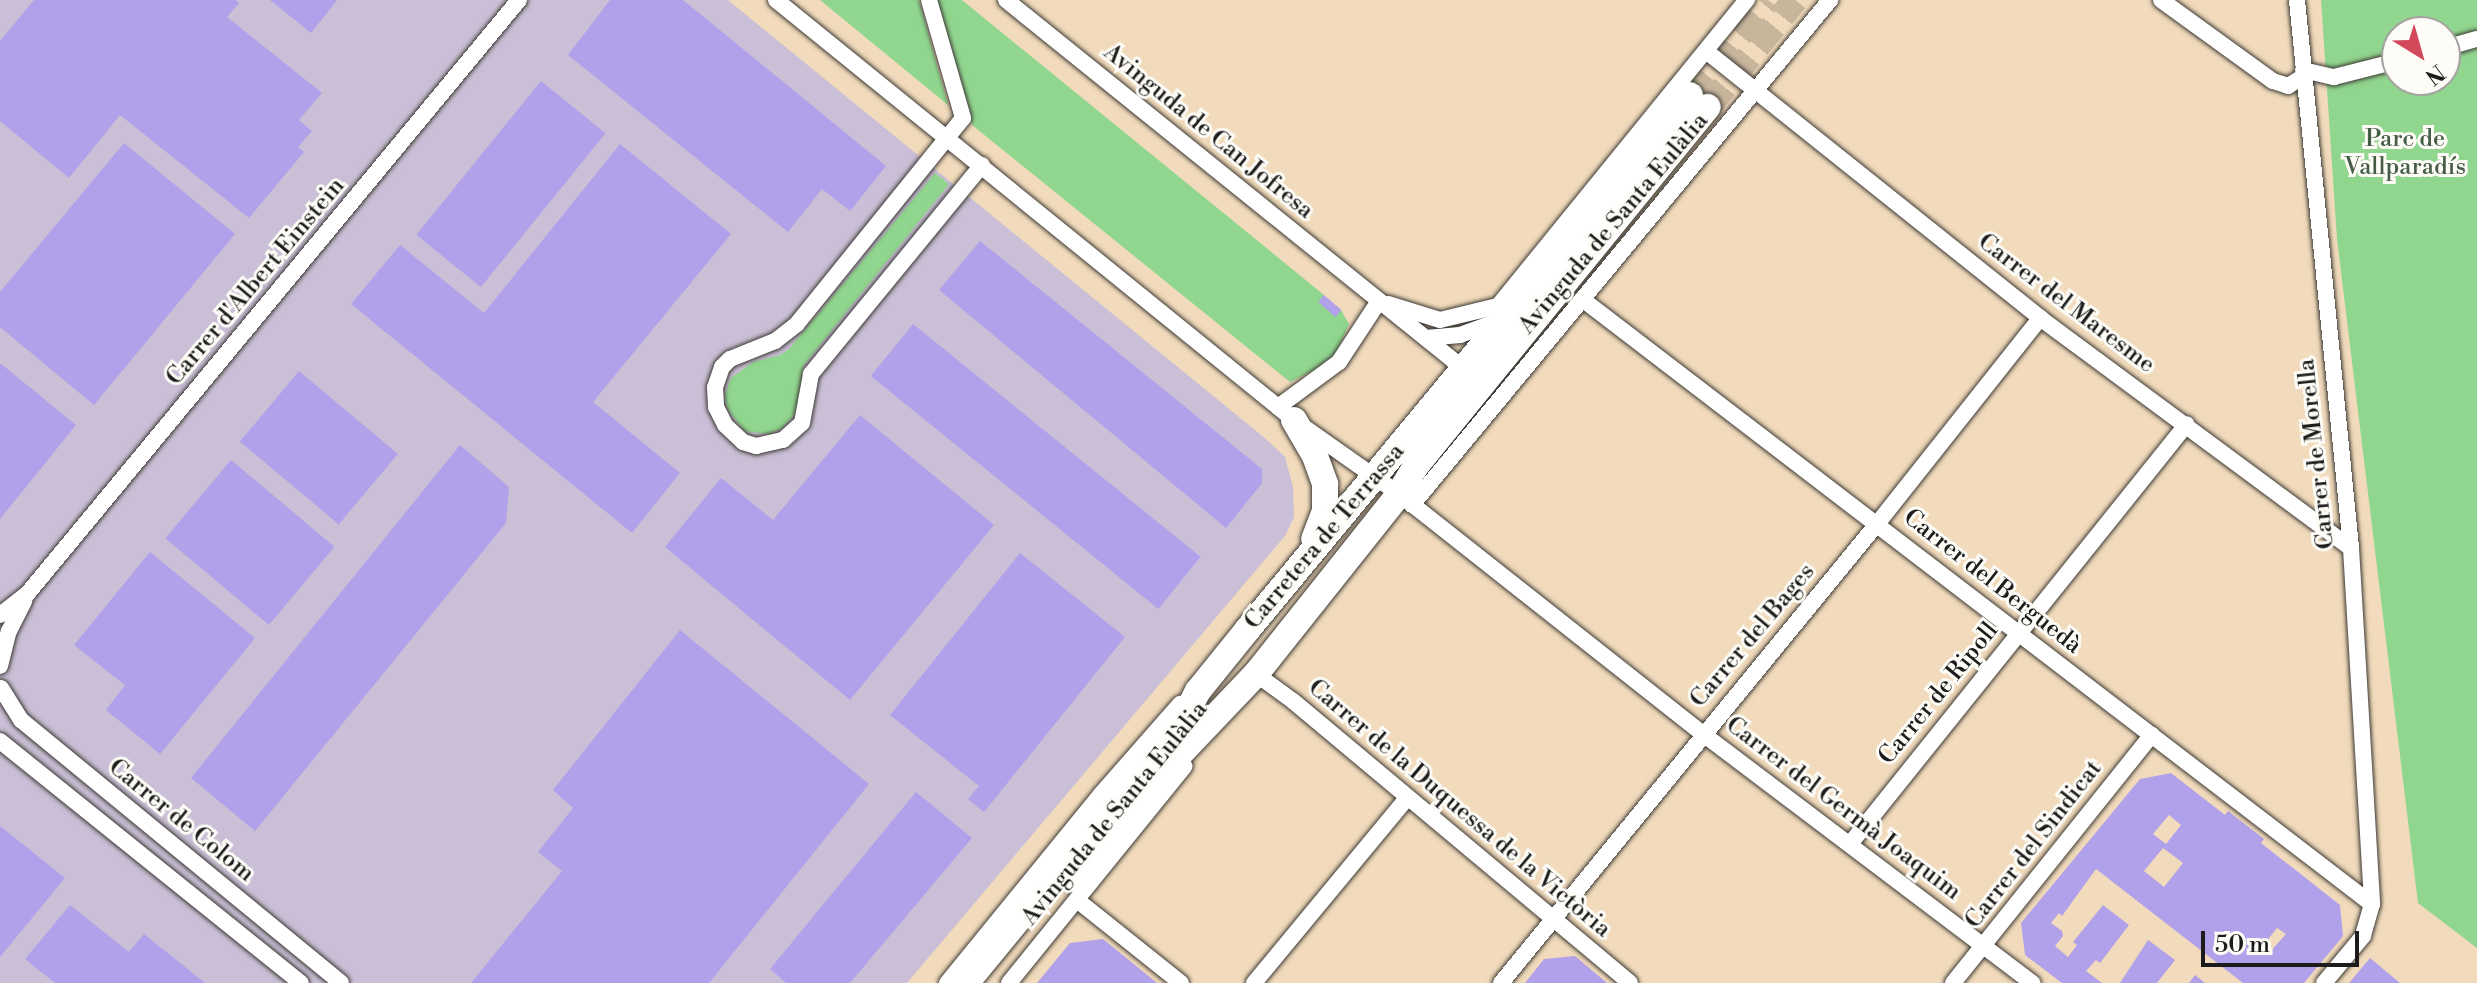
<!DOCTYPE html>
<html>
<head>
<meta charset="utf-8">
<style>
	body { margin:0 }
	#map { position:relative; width:2477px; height:983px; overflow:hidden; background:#f2dbbc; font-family:"Libre Bodoni",serif }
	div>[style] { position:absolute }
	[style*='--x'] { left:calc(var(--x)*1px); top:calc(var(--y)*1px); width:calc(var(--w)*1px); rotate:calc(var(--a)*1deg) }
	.industrial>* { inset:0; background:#cabfd6 }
	.green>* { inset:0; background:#91d68f }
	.building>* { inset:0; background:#b1a0ea; transform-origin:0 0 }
	.primary-tunnel>* { height:26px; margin-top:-13px; transform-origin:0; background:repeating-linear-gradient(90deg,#c7b59c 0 26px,transparent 0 39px) }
	.roads { filter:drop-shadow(0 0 2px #3c3934) drop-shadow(0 0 2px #3c3934) }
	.street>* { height:16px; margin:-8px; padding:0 8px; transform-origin:8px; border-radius:8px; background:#fff }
	.primary>* { height:26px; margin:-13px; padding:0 13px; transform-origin:13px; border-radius:13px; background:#fff }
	span { translate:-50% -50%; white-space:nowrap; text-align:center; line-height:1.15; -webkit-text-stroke:6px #fdfcf7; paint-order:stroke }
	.street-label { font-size:24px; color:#1c1c1c }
	.park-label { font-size:24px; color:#455d44 }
	.north { position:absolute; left:2381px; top:16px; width:80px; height:80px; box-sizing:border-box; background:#fdfcf7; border:2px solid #a3a29f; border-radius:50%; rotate:143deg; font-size:22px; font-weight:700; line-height:32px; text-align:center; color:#1c1c1c }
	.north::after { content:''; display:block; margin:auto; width:28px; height:36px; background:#d1495b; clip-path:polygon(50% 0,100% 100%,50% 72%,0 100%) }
	.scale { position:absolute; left:2201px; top:931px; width:158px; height:36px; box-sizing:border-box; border:4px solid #1c1c1c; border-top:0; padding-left:10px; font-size:24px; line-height:28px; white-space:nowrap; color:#1c1c1c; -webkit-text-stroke:6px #fdfcf7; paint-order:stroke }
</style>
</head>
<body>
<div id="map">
	<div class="industrial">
		<i style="clip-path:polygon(0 0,728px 0,1266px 439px,1285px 457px,1293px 487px,1294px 517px,1285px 536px,907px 983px,0 983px)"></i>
	</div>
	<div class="green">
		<i style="clip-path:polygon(820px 0,919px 0,948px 105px)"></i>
		<i style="clip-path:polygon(935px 0,962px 0,1324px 295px,1335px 316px,1341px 310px,1349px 324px,1337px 351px,1324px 365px,1290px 382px,972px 125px)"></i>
		<i style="clip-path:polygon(evenodd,2321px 0,2477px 0,2477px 948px,2418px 903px,2337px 239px,2321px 0,2397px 32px,2445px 32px,2445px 80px,2397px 80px,2397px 32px)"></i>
		<i style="clip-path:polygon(935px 173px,949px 184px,804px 365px,797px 412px,783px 428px,769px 434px,744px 431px,727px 408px,725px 395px,731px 378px,753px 362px,780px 355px,789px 349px)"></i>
	</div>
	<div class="building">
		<i style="clip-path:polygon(34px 0,235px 0,239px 3px,227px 17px,322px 93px,299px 120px,312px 131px,298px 147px,304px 152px,249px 218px,120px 115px,69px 178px,0 121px,0 41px)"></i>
		<i style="clip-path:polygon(270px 0,337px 0,311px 33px)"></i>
		<i style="clip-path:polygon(610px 0,683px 0,886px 166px,850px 211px,822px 189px,788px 232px,568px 55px)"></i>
		<i style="left:541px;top:81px;width:83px;height:198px;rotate:39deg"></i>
		<i style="clip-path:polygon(124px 143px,235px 234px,94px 405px,0 327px,0 292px)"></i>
		<i style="clip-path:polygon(620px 144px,731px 234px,593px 402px,680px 473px,632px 533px,351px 304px,400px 245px,484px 313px)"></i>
		<i style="clip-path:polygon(980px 241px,1262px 469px,1262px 483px,1226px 528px,939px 290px)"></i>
		<i style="left:1324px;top:295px;width:23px;height:9px;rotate:41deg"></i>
		<i style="left:913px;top:324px;width:370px;height:67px;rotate:39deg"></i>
		<i style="clip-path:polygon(0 363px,76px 425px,0 519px)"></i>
		<i style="left:299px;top:371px;width:129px;height:92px;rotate:40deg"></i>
		<i style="clip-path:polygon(860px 415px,994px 525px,850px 700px,665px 547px,721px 478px,773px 520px)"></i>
		<i style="clip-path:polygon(460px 445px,509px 487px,506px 523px,255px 831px,191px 778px)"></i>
		<i style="left:231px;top:460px;width:135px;height:102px;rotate:40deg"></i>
		<i style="clip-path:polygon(150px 552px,255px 638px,160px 754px,106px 710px,125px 685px,74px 645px)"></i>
		<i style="clip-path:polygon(1020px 553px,1125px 637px,984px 812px,968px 799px,979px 786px,890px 715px)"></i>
		<i style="clip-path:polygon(680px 630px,869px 784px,709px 983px,471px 983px,562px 871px,538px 852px,573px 808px,553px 790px)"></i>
		<i style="clip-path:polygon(evenodd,2171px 773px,2225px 815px,2228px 811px,2264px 839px,2261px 843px,2340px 905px,2343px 936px,2304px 983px,2243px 983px,2096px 869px,2062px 916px,2059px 913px,2051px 923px,2062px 931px,2063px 936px,2055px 946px,2068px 957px,2077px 945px,2073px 942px,2103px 905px,2129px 925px,2100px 963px,2096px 960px,2086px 971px,2102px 983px,2062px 983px,2025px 955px,2021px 923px,2140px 779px,2171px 773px,2169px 815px,2181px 825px,2166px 844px,2153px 834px,2169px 815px,2171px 773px,2163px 848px,2183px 863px,2164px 887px,2144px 871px,2163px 848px,2171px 773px,2277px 928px,2286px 934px,2269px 953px,2262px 947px,2277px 928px)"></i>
		<i style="clip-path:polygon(916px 792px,972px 838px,850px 983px,786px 983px,770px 969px)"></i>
		<i style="clip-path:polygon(0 826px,65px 878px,0 957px)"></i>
		<i style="clip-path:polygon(70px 905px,129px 952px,144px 934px,205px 983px,55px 983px,25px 959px)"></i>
		<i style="clip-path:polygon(1103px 939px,1157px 983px,1037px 983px,1070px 943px)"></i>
		<i style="clip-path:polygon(2148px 940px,2175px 960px,2157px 983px,2120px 983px)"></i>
		<i style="clip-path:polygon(1575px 956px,1607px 983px,1525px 983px,1544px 959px)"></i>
		<i style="clip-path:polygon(2370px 958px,2400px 983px,2349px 983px)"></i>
		<i style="clip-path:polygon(2195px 975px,2205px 983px,2189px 983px)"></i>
	</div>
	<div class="primary-tunnel">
		<i style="--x:1690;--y:95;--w:123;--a:-50.6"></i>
		<i style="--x:1708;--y:107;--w:138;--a:-50.9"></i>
	</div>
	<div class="roads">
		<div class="street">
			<i style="--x:776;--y:0;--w:667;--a:39.04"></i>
			<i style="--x:1294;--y:420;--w:128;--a:35.2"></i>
			<i style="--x:1399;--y:494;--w:387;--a:38.3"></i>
			<i style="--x:1703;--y:734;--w:413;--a:37.1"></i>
			<i style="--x:929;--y:0;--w:123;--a:73.9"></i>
			<i style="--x:963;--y:118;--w:265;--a:128.9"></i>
			<i style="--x:797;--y:324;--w:28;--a:142"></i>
			<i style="--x:775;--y:341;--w:48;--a:158.2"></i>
			<i style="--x:730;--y:359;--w:11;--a:135"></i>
			<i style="--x:722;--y:367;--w:21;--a:109"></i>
			<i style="--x:715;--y:387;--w:20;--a:87"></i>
			<i style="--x:716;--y:407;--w:20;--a:63"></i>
			<i style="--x:725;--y:425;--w:25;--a:43"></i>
			<i style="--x:743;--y:442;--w:14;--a:17"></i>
			<i style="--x:756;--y:446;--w:28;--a:-13"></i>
			<i style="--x:783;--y:440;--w:25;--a:-42"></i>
			<i style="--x:802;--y:423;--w:50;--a:-79.6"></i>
			<i style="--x:811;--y:374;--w:270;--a:-50.7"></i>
			<i style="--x:1006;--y:0;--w:575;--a:38.86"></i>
			<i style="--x:1454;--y:361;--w:18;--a:68"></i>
			<i style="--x:2161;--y:0;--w:138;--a:35.9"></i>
			<i style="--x:2273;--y:81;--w:16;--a:18"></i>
			<i style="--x:2288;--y:86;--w:19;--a:-32"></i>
			<i style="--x:2297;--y:0;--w:551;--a:84.37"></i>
			<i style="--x:2351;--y:548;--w:357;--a:86.6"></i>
			<i style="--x:2372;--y:904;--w:33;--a:106"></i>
			<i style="--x:2363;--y:936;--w:61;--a:129.7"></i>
			<i style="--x:2445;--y:48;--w:33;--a:-16"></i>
			<i style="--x:1706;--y:51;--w:428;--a:38.6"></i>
			<i style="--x:2040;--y:318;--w:387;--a:36.5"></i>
			<i style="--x:2303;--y:70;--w:32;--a:13"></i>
			<i style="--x:2334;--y:77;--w:65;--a:-14.3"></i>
			<i style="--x:1582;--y:299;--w:995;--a:37.45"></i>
			<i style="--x:1388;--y:304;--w:54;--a:17.1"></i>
			<i style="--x:1440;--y:320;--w:60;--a:-13.6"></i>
			<i style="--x:1498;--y:306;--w:395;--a:-50.9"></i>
			<i style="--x:1426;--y:338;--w:34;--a:-5"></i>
			<i style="--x:1460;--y:335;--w:40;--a:-20.2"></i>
			<i style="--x:1278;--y:407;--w:76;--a:-36.4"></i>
			<i style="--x:1339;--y:362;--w:73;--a:-56.7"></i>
			<i style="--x:1412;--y:505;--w:656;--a:-50.38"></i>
			<i style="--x:0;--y:615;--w:36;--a:-38"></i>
			<i style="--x:28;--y:593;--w:770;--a:-50.38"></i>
			<i style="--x:0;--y:666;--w:36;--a:-76"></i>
			<i style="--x:9;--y:631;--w:34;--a:-63"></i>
			<i style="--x:1251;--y:682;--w:9;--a:-58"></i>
			<i style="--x:1256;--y:674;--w:46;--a:36.1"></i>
			<i style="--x:1293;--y:701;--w:439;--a:39.9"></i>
			<i style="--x:1;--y:688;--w:38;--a:58"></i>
			<i style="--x:21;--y:720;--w:414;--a:39.4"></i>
			<i style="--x:0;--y:741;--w:386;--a:38.8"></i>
			<i style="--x:1850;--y:844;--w:538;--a:-51.26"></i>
			<i style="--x:1077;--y:900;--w:133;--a:38.6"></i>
			<i style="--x:947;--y:983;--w:244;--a:-50.8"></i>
			<i style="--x:1101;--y:794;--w:120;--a:-48.7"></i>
			<i style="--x:1009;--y:983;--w:279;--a:-51"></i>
			<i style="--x:1254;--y:983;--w:241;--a:-50.4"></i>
			<i style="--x:1501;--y:983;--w:593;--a:-50.68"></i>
			<i style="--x:1877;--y:524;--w:263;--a:-51.6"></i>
			<i style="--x:1953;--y:983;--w:318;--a:-51.3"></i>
		</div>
		<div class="primary">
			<i style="--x:1294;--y:420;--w:42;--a:59.7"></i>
			<i style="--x:1315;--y:456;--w:30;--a:70"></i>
			<i style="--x:1325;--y:484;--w:27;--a:90"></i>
			<i style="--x:1325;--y:511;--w:30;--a:111"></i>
			<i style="--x:1074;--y:879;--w:158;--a:-49.9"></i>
			<i style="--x:1176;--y:758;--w:116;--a:-46.4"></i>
			<i style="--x:1256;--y:674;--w:230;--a:-51.5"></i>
			<i style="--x:1399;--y:494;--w:31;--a:-59"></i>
			<i style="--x:1415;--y:467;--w:464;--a:-50.9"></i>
			<i style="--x:966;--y:983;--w:345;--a:-50.6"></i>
			<i style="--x:1185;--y:716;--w:28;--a:-63"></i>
			<i style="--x:1198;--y:691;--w:80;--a:-51.1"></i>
			<i style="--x:1248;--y:629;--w:693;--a:-50.38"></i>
		</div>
	</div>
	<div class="street-label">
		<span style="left:1208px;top:132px;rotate:39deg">Avinguda de Can Jofresa</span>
		<span style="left:1614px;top:224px;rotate:-50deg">Avinguda de Santa Eulàlia</span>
		<span style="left:256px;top:282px;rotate:-50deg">Carrer d'Albert Einstein</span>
		<span style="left:2066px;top:304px;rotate:37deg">Carrer del Maresme</span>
		<span style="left:2317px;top:454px;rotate:-96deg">Carrer de Morella</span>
		<span style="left:1325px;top:537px;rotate:-50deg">Carretera de Terrassa</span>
		<span style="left:1992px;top:582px;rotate:38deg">Carrer del Berguedà</span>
		<span style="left:1753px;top:636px;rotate:-50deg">Carrer del Bages</span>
		<span style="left:1939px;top:694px;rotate:-51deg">Carrer de Ripoll</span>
		<span style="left:1459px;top:809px;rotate:40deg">Carrer de la Duquessa de la Victòria</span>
		<span style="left:1843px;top:809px;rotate:37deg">Carrer del Germà Joaquim</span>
		<span style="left:1115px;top:814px;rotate:-51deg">Avinguda de Santa Eulàlia</span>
		<span style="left:181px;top:821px;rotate:39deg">Carrer de Colom</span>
		<span style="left:2034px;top:845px;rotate:-52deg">Carrer del Sindicat</span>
	</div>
	<div class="park-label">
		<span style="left:2405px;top:154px">Parc de<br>Vallparadís</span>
	</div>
	<div class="north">N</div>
	<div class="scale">50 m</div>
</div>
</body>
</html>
